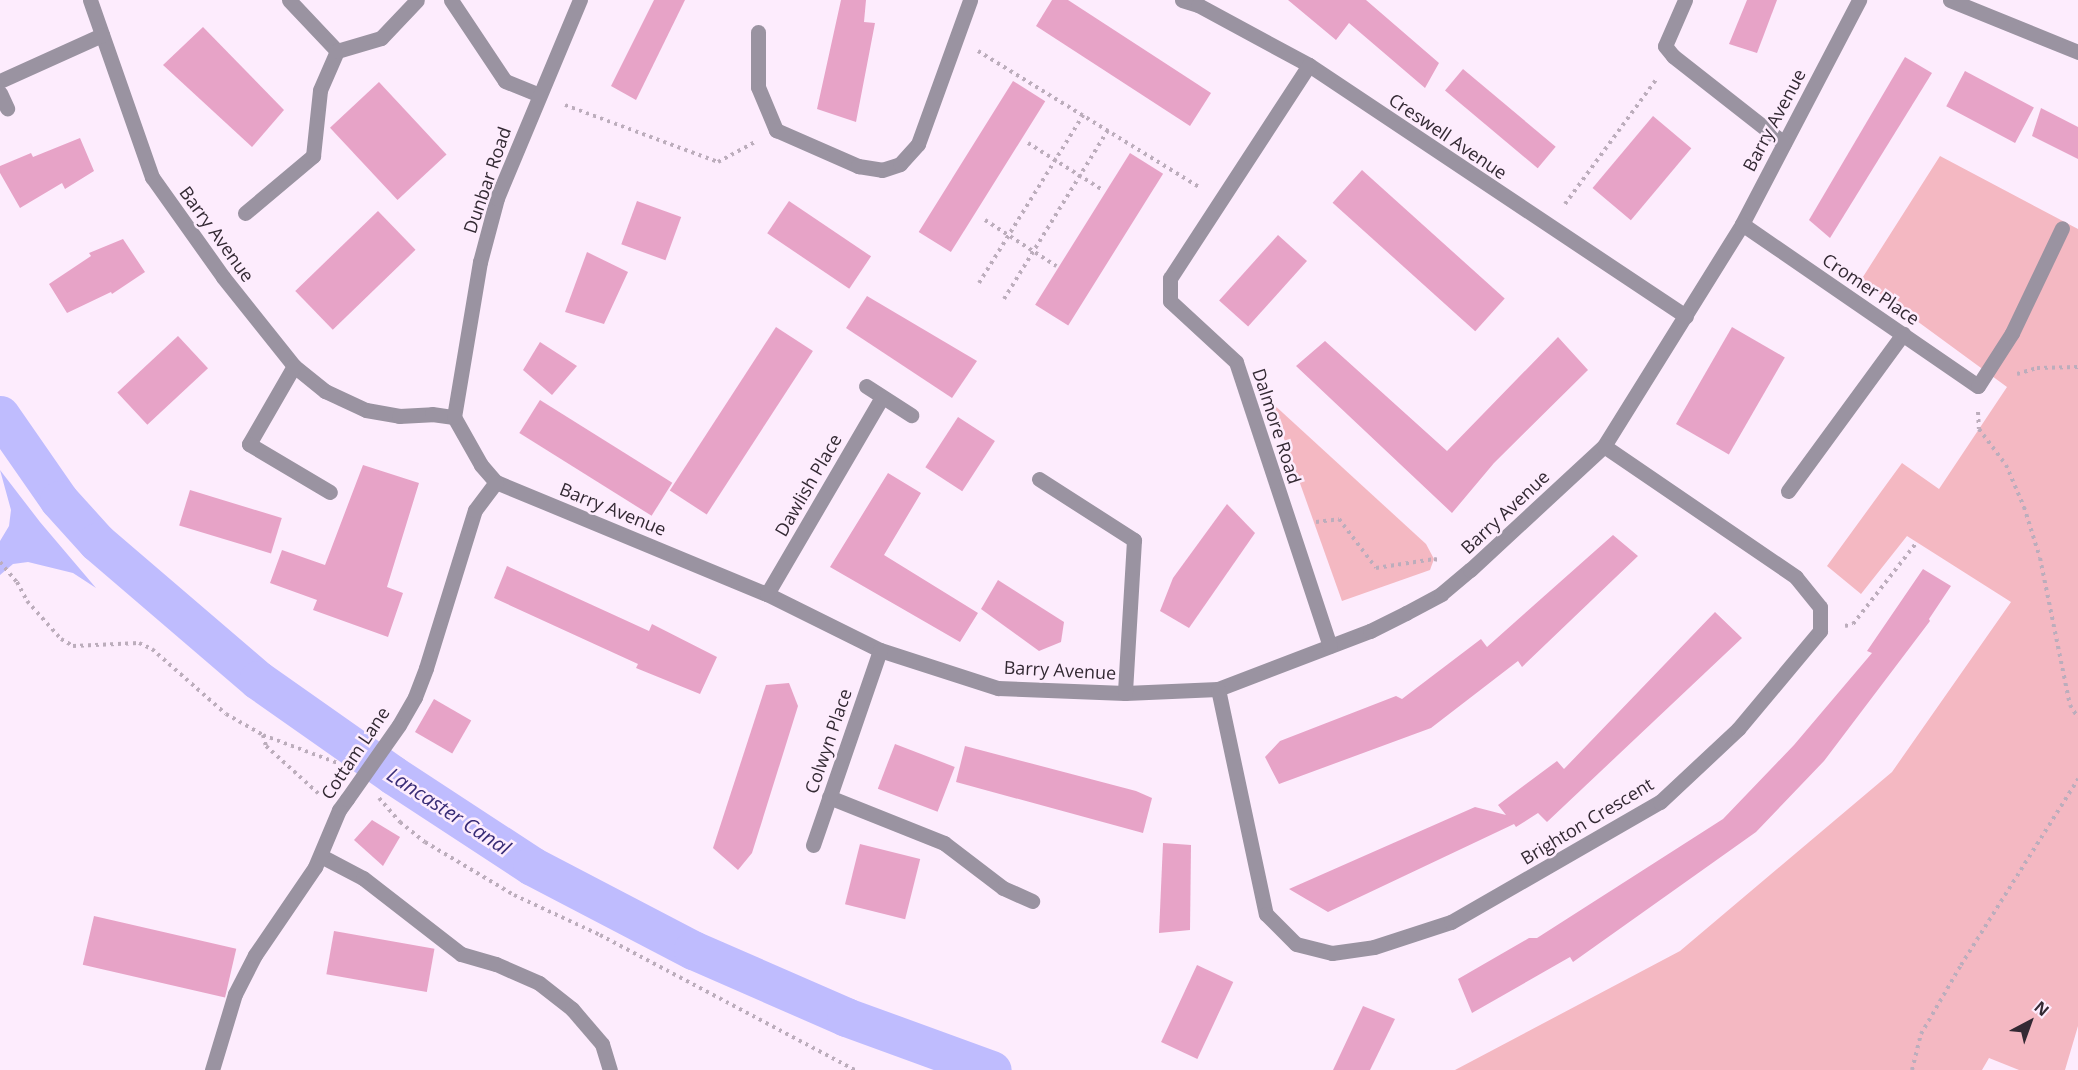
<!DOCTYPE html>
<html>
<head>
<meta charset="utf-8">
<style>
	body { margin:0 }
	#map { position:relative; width:2078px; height:1070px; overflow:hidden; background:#fdecfd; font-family:"Open Sans",sans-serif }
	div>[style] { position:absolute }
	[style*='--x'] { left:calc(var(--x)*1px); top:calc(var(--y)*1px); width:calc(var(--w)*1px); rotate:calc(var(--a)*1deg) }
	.green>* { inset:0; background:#f4b8c2 }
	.water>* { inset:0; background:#bfbcfe }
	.canal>* { height:39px; margin:-19.5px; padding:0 19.5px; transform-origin:19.5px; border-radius:19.5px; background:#bfbcfe }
	.building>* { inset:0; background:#e7a3c7; transform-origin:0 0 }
	.path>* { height:4px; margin-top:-2px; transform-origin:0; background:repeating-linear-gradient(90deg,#bcadbc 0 3px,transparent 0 7.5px) }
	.minor>* { height:15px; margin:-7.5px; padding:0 7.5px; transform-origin:7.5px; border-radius:7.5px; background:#9a93a1 }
	.minor-bridge>* { height:15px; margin:-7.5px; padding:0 7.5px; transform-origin:7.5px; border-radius:7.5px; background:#9a93a1 }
	span { translate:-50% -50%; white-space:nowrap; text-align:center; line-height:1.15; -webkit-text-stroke:5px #fdecfd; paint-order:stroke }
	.street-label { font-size:18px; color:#332933 }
	.water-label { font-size:20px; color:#382c76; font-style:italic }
	.north { position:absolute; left:2000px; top:992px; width:60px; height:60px; -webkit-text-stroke:4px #fdecfd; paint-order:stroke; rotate:41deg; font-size:16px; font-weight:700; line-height:24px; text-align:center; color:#332933 }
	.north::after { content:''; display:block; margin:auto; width:21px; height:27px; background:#332933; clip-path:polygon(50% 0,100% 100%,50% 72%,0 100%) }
</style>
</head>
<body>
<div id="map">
	<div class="green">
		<i style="clip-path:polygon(1940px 156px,2078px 229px,2078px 1026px,2065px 1070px,2019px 1070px,1989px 1058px,1982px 1070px,1455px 1070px,1680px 951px,1892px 772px,2011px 602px,1907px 536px,1861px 594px,1827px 566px,1902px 463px,1939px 489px,2007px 387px,1861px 280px)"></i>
		<i style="clip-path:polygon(1271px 402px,1426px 544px,1434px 559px,1430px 570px,1342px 601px)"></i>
	</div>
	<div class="water">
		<i style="clip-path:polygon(0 470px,40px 522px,96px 588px,73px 573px,28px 562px,13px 564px,0 575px,0 541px,9px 526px,11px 510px)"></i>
	</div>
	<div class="canal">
		<i style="--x:0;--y:415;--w:103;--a:55.2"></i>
		<i style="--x:59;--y:500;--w:57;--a:47.9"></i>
		<i style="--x:97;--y:542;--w:212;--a:40.6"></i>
		<i style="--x:258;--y:680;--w:165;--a:35.1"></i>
		<i style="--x:393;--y:775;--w:166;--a:33.2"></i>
		<i style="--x:532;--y:866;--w:182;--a:27.6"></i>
		<i style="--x:693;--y:950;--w:167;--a:23.6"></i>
		<i style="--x:846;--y:1017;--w:155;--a:20"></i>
	</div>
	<div class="building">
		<i style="clip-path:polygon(654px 0,685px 0,636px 100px,611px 86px)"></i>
		<i style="clip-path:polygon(841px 0,866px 0,864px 22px,875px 23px,856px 122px,817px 109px)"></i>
		<i style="clip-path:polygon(1052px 0,1068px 0,1211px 93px,1190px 126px,1036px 26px)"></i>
		<i style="clip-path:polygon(1288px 0,1366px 0,1439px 63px,1425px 88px,1349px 23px,1336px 40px)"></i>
		<i style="clip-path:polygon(1747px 0,1777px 0,1757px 53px,1729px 44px)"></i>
		<i style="clip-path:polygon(203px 27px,284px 110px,252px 147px,163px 65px)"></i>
		<i style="clip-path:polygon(1905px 57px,1932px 73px,1830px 238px,1809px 220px)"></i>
		<i style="left:1463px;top:69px;width:121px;height:28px;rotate:40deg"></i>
		<i style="left:1965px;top:71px;width:78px;height:40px;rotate:28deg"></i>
		<i style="left:1013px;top:81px;width:38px;height:178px;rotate:32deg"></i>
		<i style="left:379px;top:82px;width:99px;height:67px;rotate:47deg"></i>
		<i style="clip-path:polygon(2041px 108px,2078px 127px,2078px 159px,2032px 136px)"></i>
		<i style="left:1653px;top:116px;width:50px;height:94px;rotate:40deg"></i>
		<i style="clip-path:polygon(80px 138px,94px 171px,65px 189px,62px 183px,20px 208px,0 173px,0 166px,31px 153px,33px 157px)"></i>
		<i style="left:1130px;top:153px;width:39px;height:179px;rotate:32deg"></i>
		<i style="left:1362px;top:170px;width:192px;height:44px;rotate:42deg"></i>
		<i style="left:637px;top:201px;width:47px;height:46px;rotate:20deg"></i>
		<i style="left:789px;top:201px;width:99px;height:39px;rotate:34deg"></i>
		<i style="left:378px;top:211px;width:54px;height:115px;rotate:46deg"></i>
		<i style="left:1278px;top:235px;width:39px;height:88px;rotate:42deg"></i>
		<i style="clip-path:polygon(123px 239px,145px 272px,112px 294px,111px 292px,67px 313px,49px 284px,91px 256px,89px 253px)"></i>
		<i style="clip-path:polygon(587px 252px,628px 272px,604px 324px,565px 312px)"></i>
		<i style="clip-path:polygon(867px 296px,977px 361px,952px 398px,846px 328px)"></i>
		<i style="left:776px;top:327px;width:44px;height:195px;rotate:33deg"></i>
		<i style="left:1732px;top:327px;width:61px;height:112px;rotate:30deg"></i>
		<i style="left:178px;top:336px;width:44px;height:83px;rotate:47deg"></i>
		<i style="clip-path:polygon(1558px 337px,1588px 370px,1494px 463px,1452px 513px,1296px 366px,1325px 341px,1447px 451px)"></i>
		<i style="clip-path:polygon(540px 342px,577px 366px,552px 395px,523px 370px)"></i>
		<i style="left:540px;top:400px;width:156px;height:39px;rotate:32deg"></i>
		<i style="left:958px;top:417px;width:44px;height:60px;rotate:33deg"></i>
		<i style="clip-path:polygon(363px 465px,419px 483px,387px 587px,403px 593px,388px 637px,313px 610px,317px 600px,270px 583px,282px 550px,325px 565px)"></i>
		<i style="clip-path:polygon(888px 473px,921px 493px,884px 555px,978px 613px,960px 642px,830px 567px)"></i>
		<i style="left:190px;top:490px;width:96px;height:37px;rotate:17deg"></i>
		<i style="clip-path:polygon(1227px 504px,1255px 533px,1189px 628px,1160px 611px,1173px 578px)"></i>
		<i style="clip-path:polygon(1613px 535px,1638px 556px,1522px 667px,1518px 661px,1431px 728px,1279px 784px,1265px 757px,1280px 741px,1396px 696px,1402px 699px,1481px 639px,1487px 647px)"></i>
		<i style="clip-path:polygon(507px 566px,649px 631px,652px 624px,717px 657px,700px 694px,636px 668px,638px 664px,494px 598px)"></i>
		<i style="clip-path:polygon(1923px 569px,1951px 586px,1929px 619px,1930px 621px,1824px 761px,1756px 832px,1573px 962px,1570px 957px,1472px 1013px,1458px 979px,1529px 938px,1537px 938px,1723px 819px,1794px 745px,1872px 653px,1867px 651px)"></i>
		<i style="clip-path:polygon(998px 580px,1064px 622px,1061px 642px,1039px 651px,981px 609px)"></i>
		<i style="clip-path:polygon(1715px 612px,1742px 638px,1547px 822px,1538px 813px,1516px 827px,1514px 824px,1328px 912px,1289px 889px,1475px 807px,1506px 815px,1498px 805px,1557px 761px,1564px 769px)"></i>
		<i style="clip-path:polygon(789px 683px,798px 706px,752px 853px,738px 870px,713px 848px,766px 685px)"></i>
		<i style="left:434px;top:699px;width:43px;height:38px;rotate:30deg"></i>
		<i style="left:895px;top:744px;width:64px;height:48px;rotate:21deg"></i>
		<i style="clip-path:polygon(965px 746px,1136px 791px,1152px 798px,1143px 833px,956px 782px)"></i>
		<i style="clip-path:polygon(372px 820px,400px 837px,383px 866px,354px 840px)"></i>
		<i style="clip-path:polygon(1163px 843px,1191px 845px,1190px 930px,1159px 933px)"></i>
		<i style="left:860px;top:844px;width:62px;height:62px;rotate:14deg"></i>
		<i style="left:94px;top:916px;width:146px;height:50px;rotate:13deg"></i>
		<i style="left:334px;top:931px;width:102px;height:44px;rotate:10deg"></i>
		<i style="left:1197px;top:965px;width:40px;height:85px;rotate:25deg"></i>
		<i style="clip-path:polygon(1363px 1006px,1395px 1019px,1370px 1070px,1333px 1070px)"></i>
	</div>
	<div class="path">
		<i style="--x:978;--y:51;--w:259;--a:31.6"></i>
		<i style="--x:565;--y:105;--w:163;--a:20.4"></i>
		<i style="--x:718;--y:162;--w:42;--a:-28.4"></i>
		<i style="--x:1028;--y:143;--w:86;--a:32.2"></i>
		<i style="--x:1565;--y:204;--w:157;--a:-53.8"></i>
		<i style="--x:985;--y:220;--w:85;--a:32.9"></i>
		<i style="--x:979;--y:283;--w:198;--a:-58.2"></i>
		<i style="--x:1004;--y:299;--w:198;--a:-58.4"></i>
		<i style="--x:2017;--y:374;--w:21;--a:-17"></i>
		<i style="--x:2037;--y:368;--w:41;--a:-1.4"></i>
		<i style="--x:1978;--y:412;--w:17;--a:87"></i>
		<i style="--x:1979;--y:429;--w:45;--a:53.1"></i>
		<i style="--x:2006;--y:465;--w:46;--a:66.8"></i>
		<i style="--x:2024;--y:507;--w:53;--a:72.6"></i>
		<i style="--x:2040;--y:558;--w:150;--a:78.5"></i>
		<i style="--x:2070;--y:705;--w:15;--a:58"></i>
		<i style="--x:1316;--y:522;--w:23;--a:-7"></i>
		<i style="--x:1339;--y:519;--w:61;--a:52.9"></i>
		<i style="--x:1376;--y:568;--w:59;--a:-8.8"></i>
		<i style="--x:1434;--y:559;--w:5;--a:11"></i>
		<i style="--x:0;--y:562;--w:26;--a:50"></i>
		<i style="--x:17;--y:582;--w:21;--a:62"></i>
		<i style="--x:27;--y:601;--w:51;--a:48.2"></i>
		<i style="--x:61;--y:639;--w:14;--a:30"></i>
		<i style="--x:73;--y:646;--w:66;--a:-2.6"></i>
		<i style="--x:139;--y:643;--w:14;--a:25"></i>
		<i style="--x:152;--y:649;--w:98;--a:41.3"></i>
		<i style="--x:226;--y:714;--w:43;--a:29.6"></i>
		<i style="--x:263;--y:735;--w:82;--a:20.6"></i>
		<i style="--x:1845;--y:626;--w:8;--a:-14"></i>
		<i style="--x:1853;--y:624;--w:104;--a:-52"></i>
		<i style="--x:263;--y:735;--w:11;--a:75"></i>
		<i style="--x:266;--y:746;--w:72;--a:42.2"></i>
		<i style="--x:379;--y:798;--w:32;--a:49"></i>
		<i style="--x:400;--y:822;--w:32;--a:39"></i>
		<i style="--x:425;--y:842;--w:104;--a:30.8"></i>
		<i style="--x:514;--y:895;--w:95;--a:24.9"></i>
		<i style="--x:600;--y:935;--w:289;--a:27.9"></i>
		<i style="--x:1912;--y:1070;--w:37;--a:-76"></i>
		<i style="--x:1921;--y:1034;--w:80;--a:-59.9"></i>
		<i style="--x:1961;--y:965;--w:220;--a:-57.8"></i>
	</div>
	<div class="minor">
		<i style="--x:90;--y:0;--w:188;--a:70.7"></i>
		<i style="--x:152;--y:177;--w:123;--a:54.6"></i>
		<i style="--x:223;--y:277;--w:114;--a:51.4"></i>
		<i style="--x:294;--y:366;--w:40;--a:39"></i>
		<i style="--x:325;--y:391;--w:45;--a:24.9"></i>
		<i style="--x:366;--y:410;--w:34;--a:10"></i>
		<i style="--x:399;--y:416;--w:33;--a:-3"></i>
		<i style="--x:432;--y:414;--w:22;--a:8"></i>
		<i style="--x:454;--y:417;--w:55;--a:60.6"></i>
		<i style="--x:481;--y:465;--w:23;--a:49"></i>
		<i style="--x:496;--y:482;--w:293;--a:22.5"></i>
		<i style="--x:767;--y:594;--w:126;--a:26.4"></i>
		<i style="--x:880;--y:650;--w:124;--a:17.9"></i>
		<i style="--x:998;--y:688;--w:127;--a:2.3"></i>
		<i style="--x:1125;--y:693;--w:93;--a:-2.5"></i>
		<i style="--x:1218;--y:689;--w:163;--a:-20.9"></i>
		<i style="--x:1370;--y:631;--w:40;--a:-26.6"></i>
		<i style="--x:1406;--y:613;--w:40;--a:-28"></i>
		<i style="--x:1441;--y:594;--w:38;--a:-40"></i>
		<i style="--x:1470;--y:570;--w:183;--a:-42.8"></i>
		<i style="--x:1604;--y:446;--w:261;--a:-58.1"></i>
		<i style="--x:1742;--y:224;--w:253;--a:-62.4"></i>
		<i style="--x:289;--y:0;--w:70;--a:46.7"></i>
		<i style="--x:451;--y:0;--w:97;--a:56.3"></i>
		<i style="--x:505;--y:81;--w:37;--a:22"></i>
		<i style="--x:1182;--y:0;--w:17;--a:17"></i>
		<i style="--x:1198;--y:5;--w:126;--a:28.4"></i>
		<i style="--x:1309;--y:65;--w:453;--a:33.7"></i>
		<i style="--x:1685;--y:0;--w:50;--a:113.5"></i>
		<i style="--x:1665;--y:46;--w:13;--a:51"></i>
		<i style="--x:1673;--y:56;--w:141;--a:38.1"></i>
		<i style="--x:1950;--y:0;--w:138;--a:22.1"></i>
		<i style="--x:758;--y:32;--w:55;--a:90"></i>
		<i style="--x:758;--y:87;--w:47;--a:67.3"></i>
		<i style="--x:776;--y:130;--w:90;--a:23.7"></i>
		<i style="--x:858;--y:166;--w:24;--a:9"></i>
		<i style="--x:882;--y:170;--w:19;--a:-18"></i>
		<i style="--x:900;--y:164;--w:27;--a:-48"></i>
		<i style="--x:918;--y:144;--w:153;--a:-70.1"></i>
		<i style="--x:1309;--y:65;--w:254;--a:123.1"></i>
		<i style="--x:1170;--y:278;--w:23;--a:90"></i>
		<i style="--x:1170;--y:301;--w:90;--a:42.7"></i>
		<i style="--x:1236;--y:362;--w:299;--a:71.7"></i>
		<i style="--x:0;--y:81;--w:112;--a:-24.3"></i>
		<i style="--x:0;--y:93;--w:17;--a:65"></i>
		<i style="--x:245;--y:213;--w:89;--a:-40"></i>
		<i style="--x:313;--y:156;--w:66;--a:-83.9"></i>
		<i style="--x:320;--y:90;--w:43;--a:-66.4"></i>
		<i style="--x:337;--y:51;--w:46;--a:-16.5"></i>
		<i style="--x:381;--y:38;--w:52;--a:-46.5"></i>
		<i style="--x:1742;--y:224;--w:286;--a:34.5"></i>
		<i style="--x:1978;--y:386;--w:63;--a:-57.3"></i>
		<i style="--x:2012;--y:333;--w:116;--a:-64.5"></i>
		<i style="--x:294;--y:366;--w:90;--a:120"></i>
		<i style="--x:249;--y:444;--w:94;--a:30.7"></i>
		<i style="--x:866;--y:386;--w:54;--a:32.8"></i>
		<i style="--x:454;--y:417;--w:157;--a:-80.5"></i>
		<i style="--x:480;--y:262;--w:66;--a:-75.1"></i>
		<i style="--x:497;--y:198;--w:215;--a:-67.3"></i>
		<i style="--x:1039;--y:479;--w:113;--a:32.7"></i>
		<i style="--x:1134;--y:540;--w:153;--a:93.4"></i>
		<i style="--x:1788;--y:491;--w:195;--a:-53.8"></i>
		<i style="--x:767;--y:594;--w:228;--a:-59.7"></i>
		<i style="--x:1218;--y:689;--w:230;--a:78"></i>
		<i style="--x:1266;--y:914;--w:42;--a:45"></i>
		<i style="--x:1296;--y:944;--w:37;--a:14"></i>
		<i style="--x:1332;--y:953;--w:42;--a:-8.1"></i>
		<i style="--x:1374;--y:947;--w:81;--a:-18"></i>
		<i style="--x:1451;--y:922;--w:241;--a:-29.9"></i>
		<i style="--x:1660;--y:802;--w:107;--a:-43.1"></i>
		<i style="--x:1738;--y:729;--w:128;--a:-50.1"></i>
		<i style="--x:1820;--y:631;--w:24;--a:-90"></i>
		<i style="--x:1820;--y:607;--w:38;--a:-129"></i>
		<i style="--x:1796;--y:577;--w:232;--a:-145.7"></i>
		<i style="--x:399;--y:725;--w:32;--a:-60"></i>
		<i style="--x:415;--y:697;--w:31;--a:-69"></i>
		<i style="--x:426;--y:668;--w:165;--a:-72.8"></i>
		<i style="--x:475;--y:510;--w:35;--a:-53"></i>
		<i style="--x:829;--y:797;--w:124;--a:21.8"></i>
		<i style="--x:944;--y:843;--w:74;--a:37.3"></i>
		<i style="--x:1003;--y:888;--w:32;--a:24"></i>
		<i style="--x:813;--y:845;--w:206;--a:-71"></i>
		<i style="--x:321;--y:856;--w:47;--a:27.6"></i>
		<i style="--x:363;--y:878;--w:124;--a:37.8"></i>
		<i style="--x:461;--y:954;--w:36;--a:16"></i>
		<i style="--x:496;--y:964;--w:47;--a:23.8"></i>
		<i style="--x:539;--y:983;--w:42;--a:38.2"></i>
		<i style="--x:572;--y:1009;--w:46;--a:49.4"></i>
		<i style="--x:602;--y:1044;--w:27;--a:73"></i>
		<i style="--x:212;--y:1070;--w:79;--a:-73.2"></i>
		<i style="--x:235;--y:994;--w:44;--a:-62.9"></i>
		<i style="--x:255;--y:955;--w:107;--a:-55.7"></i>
		<i style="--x:315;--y:867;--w:62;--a:-67.2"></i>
		<i style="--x:339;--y:810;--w:14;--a:-54"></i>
	</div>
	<div class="minor-bridge">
		<i style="--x:347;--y:799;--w:90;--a:-54.9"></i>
	</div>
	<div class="street-label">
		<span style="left:1774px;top:120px;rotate:-62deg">Barry Avenue</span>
		<span style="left:1448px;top:136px;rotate:34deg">Creswell Avenue</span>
		<span style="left:487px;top:180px;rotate:-71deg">Dunbar Road</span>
		<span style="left:217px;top:234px;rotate:54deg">Barry Avenue</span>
		<span style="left:1871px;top:289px;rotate:34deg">Cromer Place</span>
		<span style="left:1277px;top:426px;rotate:72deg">Dalmore Road</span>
		<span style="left:808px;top:485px;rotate:-60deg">Dawlish Place</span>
		<span style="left:613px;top:509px;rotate:22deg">Barry Avenue</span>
		<span style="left:1505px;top:512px;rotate:-43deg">Barry Avenue</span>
		<span style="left:1060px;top:670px;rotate:3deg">Barry Avenue</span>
		<span style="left:828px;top:741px;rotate:-71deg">Colwyn Place</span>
		<span style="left:355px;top:753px;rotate:-56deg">Cottam Lane</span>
		<span style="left:1587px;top:821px;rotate:-31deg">Brighton Crescent</span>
	</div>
	<div class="water-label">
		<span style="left:449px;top:811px;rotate:33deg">Lancaster Canal</span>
	</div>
	<div class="north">N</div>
</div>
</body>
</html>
